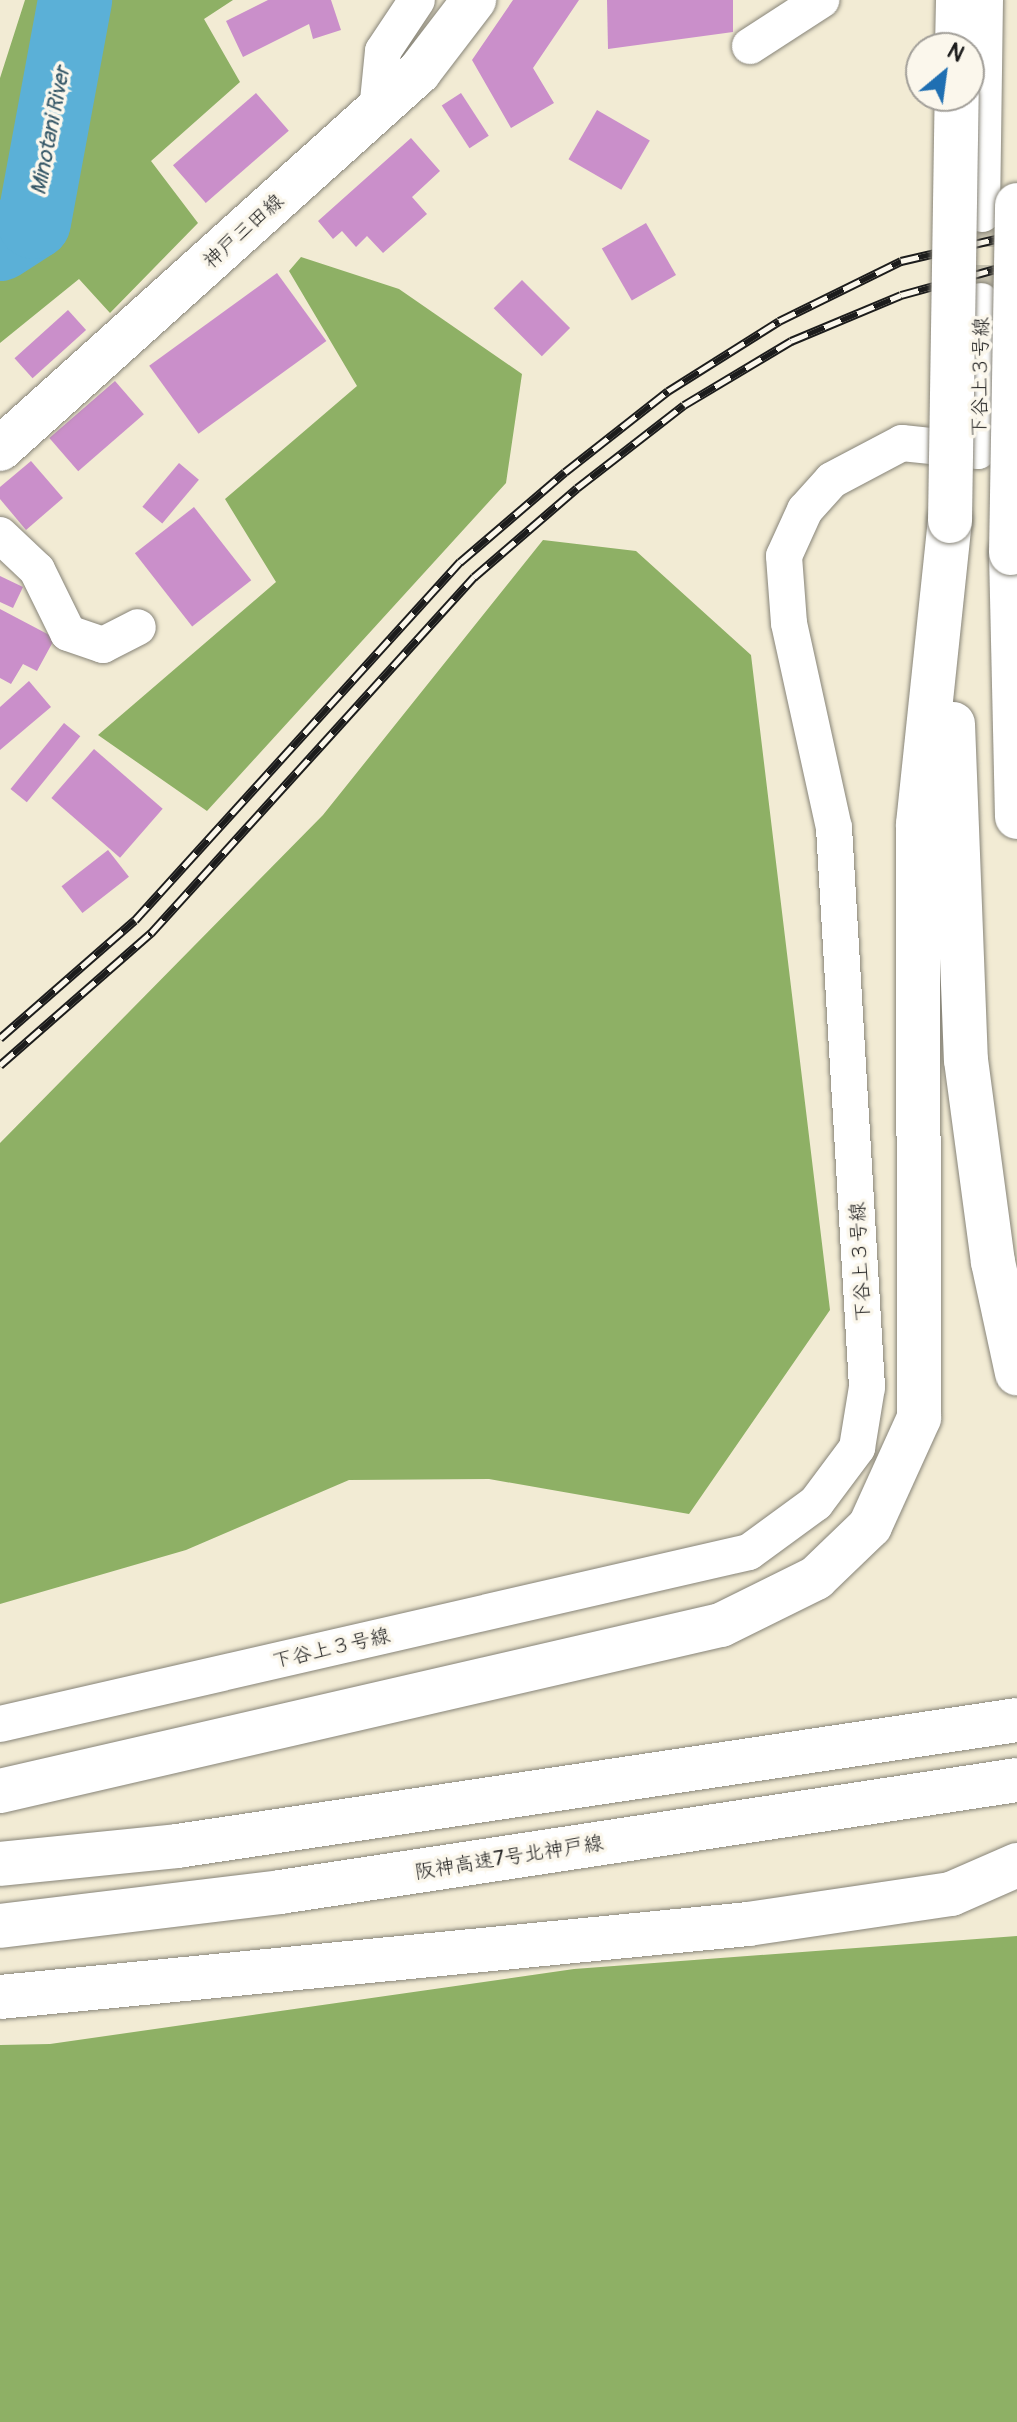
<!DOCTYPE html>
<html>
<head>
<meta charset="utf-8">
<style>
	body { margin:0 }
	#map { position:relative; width:1017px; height:2422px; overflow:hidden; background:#f2ebd4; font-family:Pangolin,"Klee One",sans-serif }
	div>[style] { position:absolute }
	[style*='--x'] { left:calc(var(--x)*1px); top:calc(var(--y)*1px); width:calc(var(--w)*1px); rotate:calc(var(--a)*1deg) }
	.forest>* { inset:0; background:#8eb065 }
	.river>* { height:74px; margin:-37px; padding:0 37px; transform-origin:37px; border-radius:37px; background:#5bb0d7 }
	.building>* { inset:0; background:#ca8fca; transform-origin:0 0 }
	.street-tunnel>* { height:36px; margin-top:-18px; transform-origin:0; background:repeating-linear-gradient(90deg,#c7c2af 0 36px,transparent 0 54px) }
	.roads { filter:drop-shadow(0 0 2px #878478) drop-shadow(0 0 2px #878478) }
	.street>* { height:36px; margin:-18px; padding:0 18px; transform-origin:18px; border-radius:18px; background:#fff }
	.secondary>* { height:44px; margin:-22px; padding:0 22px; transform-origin:22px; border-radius:22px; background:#fff }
	.highway>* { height:44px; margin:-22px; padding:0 22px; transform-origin:22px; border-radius:22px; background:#fff }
	.rail>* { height:9px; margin-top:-4.5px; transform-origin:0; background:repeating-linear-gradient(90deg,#fbf7ec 0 18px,#1c1c1c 0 36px); box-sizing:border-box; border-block:2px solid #1c1c1c }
	.bridges { filter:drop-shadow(0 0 2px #878478) drop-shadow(0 0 2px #878478) }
	.highway-bridge>* { height:44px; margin:-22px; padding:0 22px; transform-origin:22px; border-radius:22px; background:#fff }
	span { translate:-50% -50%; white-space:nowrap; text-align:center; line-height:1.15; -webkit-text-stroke:7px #fbf7ec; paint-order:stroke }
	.street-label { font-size:20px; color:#1c1c1c }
	.water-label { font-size:22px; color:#355767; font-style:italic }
	.north { position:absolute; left:905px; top:32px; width:80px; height:80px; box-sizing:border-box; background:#fbf7ec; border:2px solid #a29f99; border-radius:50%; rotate:29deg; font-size:22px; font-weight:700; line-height:32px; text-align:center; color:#1c1c1c }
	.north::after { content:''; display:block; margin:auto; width:28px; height:36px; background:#1f6fb2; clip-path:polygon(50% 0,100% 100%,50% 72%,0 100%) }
</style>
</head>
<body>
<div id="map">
	<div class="forest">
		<i style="clip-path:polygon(25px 0,233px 0,204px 19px,240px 82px,151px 161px,198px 223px,110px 313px,79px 279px,0 343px,0 78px)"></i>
		<i style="clip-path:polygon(301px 257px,399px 289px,522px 374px,506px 483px,207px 811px,98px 735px,276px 582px,225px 499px,357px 386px,289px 271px)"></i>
		<i style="clip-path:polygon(543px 540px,636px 551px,751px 655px,830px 1310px,689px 1514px,489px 1479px,349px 1480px,186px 1550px,0 1604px,0 1143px,323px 815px)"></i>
		<i style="clip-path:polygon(1017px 1936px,1017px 2422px,0 2422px,0 2045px,50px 2044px,574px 1969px)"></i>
	</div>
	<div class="river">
		<i style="--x:0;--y:244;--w:40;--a:-32.9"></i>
		<i style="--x:34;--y:222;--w:226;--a:-79.5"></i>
	</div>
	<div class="building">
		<i style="clip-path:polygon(268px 0,331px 0,341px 30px,313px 39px,309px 24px,243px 57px,226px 21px)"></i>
		<i style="clip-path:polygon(513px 0,579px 0,533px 68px,554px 103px,511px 128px,472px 60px)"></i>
		<i style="clip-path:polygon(607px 0,733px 0,733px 32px,608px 49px)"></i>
		<i style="left:256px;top:93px;width:50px;height:110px;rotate:49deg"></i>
		<i style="left:461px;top:93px;width:51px;height:23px;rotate:57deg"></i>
		<i style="left:597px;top:110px;width:61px;height:57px;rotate:30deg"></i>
		<i style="clip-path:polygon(411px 138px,440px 171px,412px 197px,427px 214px,383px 253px,367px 236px,356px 247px,342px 231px,333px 239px,318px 221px)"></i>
		<i style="left:646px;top:223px;width:60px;height:51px;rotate:60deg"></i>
		<i style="left:277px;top:273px;width:84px;height:158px;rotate:54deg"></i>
		<i style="left:522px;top:280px;width:68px;height:40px;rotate:45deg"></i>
		<i style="left:68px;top:310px;width:27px;height:72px;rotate:48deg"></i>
		<i style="left:115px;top:381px;width:44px;height:87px;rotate:49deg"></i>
		<i style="clip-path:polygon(31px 461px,63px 498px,26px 530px,0 499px,0 487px)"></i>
		<i style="left:179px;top:463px;width:26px;height:57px;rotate:40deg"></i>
		<i style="left:194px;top:507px;width:93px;height:75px;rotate:52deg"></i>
		<i style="clip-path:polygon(0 576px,23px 587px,13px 608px,0 602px)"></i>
		<i style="clip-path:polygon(0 609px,55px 638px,37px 671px,23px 664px,11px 684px,0 678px)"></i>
		<i style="clip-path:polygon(29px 681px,51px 707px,0 750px,0 707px)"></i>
		<i style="left:64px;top:723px;width:21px;height:85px;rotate:39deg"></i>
		<i style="left:94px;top:749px;width:91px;height:65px;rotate:41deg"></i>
		<i style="left:108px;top:850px;width:34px;height:59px;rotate:52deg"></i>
	</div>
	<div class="street-tunnel">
		<i style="--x:981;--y:301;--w:87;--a:-89.3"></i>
	</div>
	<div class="roads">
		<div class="street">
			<i style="--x:750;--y:46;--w:85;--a:-32.9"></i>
			<i style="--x:377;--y:111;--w:60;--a:-84.3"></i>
			<i style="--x:383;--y:51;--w:61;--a:-56.3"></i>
			<i style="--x:982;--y:214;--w:214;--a:-89.2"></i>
			<i style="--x:0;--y:535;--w:51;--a:43.4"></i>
			<i style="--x:37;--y:570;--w:70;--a:63.8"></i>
			<i style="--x:68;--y:633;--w:37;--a:19"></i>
			<i style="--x:103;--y:645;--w:39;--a:-27"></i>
			<i style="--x:0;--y:1724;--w:768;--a:-12.93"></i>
			<i style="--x:749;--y:1552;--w:83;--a:-36.2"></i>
			<i style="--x:816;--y:1503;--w:69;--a:-53.3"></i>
			<i style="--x:857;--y:1448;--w:62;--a:-80.7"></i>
			<i style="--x:867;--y:1387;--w:560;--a:-93.38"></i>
			<i style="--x:834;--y:828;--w:210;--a:-102.4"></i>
			<i style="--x:789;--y:623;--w:67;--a:-94.3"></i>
			<i style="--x:784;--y:556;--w:51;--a:-65.5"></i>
			<i style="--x:805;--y:510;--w:40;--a:-48"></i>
			<i style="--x:832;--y:480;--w:79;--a:-27.9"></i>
			<i style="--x:902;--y:443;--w:76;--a:6"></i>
			<i style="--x:978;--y:451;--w:150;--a:-88.9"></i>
		</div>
		<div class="secondary">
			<i style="--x:0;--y:449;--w:564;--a:-41.98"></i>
			<i style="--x:419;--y:72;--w:91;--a:-52.6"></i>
		</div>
		<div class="highway">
			<i style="--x:957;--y:48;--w:48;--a:-88.8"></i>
			<i style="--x:1011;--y:553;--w:264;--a:88.7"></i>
			<i style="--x:953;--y:724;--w:336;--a:87.8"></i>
			<i style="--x:966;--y:1060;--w:204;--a:82.4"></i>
			<i style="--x:993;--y:1262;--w:114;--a:77.8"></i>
			<i style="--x:0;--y:1791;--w:740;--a:-12.97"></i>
			<i style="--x:721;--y:1625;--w:106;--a:-26.3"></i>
			<i style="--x:816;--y:1578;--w:75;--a:-43.9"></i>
			<i style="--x:870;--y:1526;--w:119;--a:-65.6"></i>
			<i style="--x:919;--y:1418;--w:594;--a:-90.1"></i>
			<i style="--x:918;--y:824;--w:305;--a:-84"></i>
			<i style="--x:0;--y:1864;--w:178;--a:-5.8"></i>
			<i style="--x:177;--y:1846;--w:849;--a:-8.53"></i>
			<i style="--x:0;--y:1926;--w:282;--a:-6.9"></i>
			<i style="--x:280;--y:1892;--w:745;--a:-8.64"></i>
			<i style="--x:0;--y:1997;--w:752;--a:-5.57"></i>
			<i style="--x:748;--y:1924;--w:205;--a:-8.4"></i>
			<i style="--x:951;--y:1894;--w:72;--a:-23.7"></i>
		</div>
	</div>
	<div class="rail">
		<i style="--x:0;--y:1038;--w:179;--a:-41.2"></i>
		<i style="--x:135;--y:920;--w:484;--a:-47.8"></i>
		<i style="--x:460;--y:562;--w:138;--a:-40.6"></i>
		<i style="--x:565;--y:472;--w:131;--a:-38.2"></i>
		<i style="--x:668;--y:391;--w:131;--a:-32.2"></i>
		<i style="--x:779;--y:321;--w:136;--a:-26.2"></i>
		<i style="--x:901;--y:261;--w:119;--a:-13.1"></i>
		<i style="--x:0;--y:1065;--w:201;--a:-41.2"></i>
		<i style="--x:151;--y:933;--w:481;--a:-47.8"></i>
		<i style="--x:474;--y:577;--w:136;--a:-40.8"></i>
		<i style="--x:577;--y:488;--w:135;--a:-37.8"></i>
		<i style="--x:684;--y:405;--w:125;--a:-30.9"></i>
		<i style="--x:791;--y:341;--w:119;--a:-22.7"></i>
		<i style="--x:901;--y:295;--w:120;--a:-15.4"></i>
	</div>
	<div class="bridges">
		<div class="highway-bridge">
			<i style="--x:950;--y:521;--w:425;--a:-89.1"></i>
			<i style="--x:1011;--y:553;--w:348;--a:-89"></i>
		</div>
	</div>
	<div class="street-label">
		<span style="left:243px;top:231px;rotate:-42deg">神戸三田線</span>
		<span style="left:980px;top:377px;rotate:-89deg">下谷上３号線</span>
		<span style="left:860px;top:1262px;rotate:-93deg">下谷上３号線</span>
		<span style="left:331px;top:1648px;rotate:-13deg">下谷上３号線</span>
		<span style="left:509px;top:1857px;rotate:-9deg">阪神高速7号北神戸線</span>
	</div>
	<div class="water-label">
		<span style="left:51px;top:131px;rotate:-79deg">Minotani River</span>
	</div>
	<div class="north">N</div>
</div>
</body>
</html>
